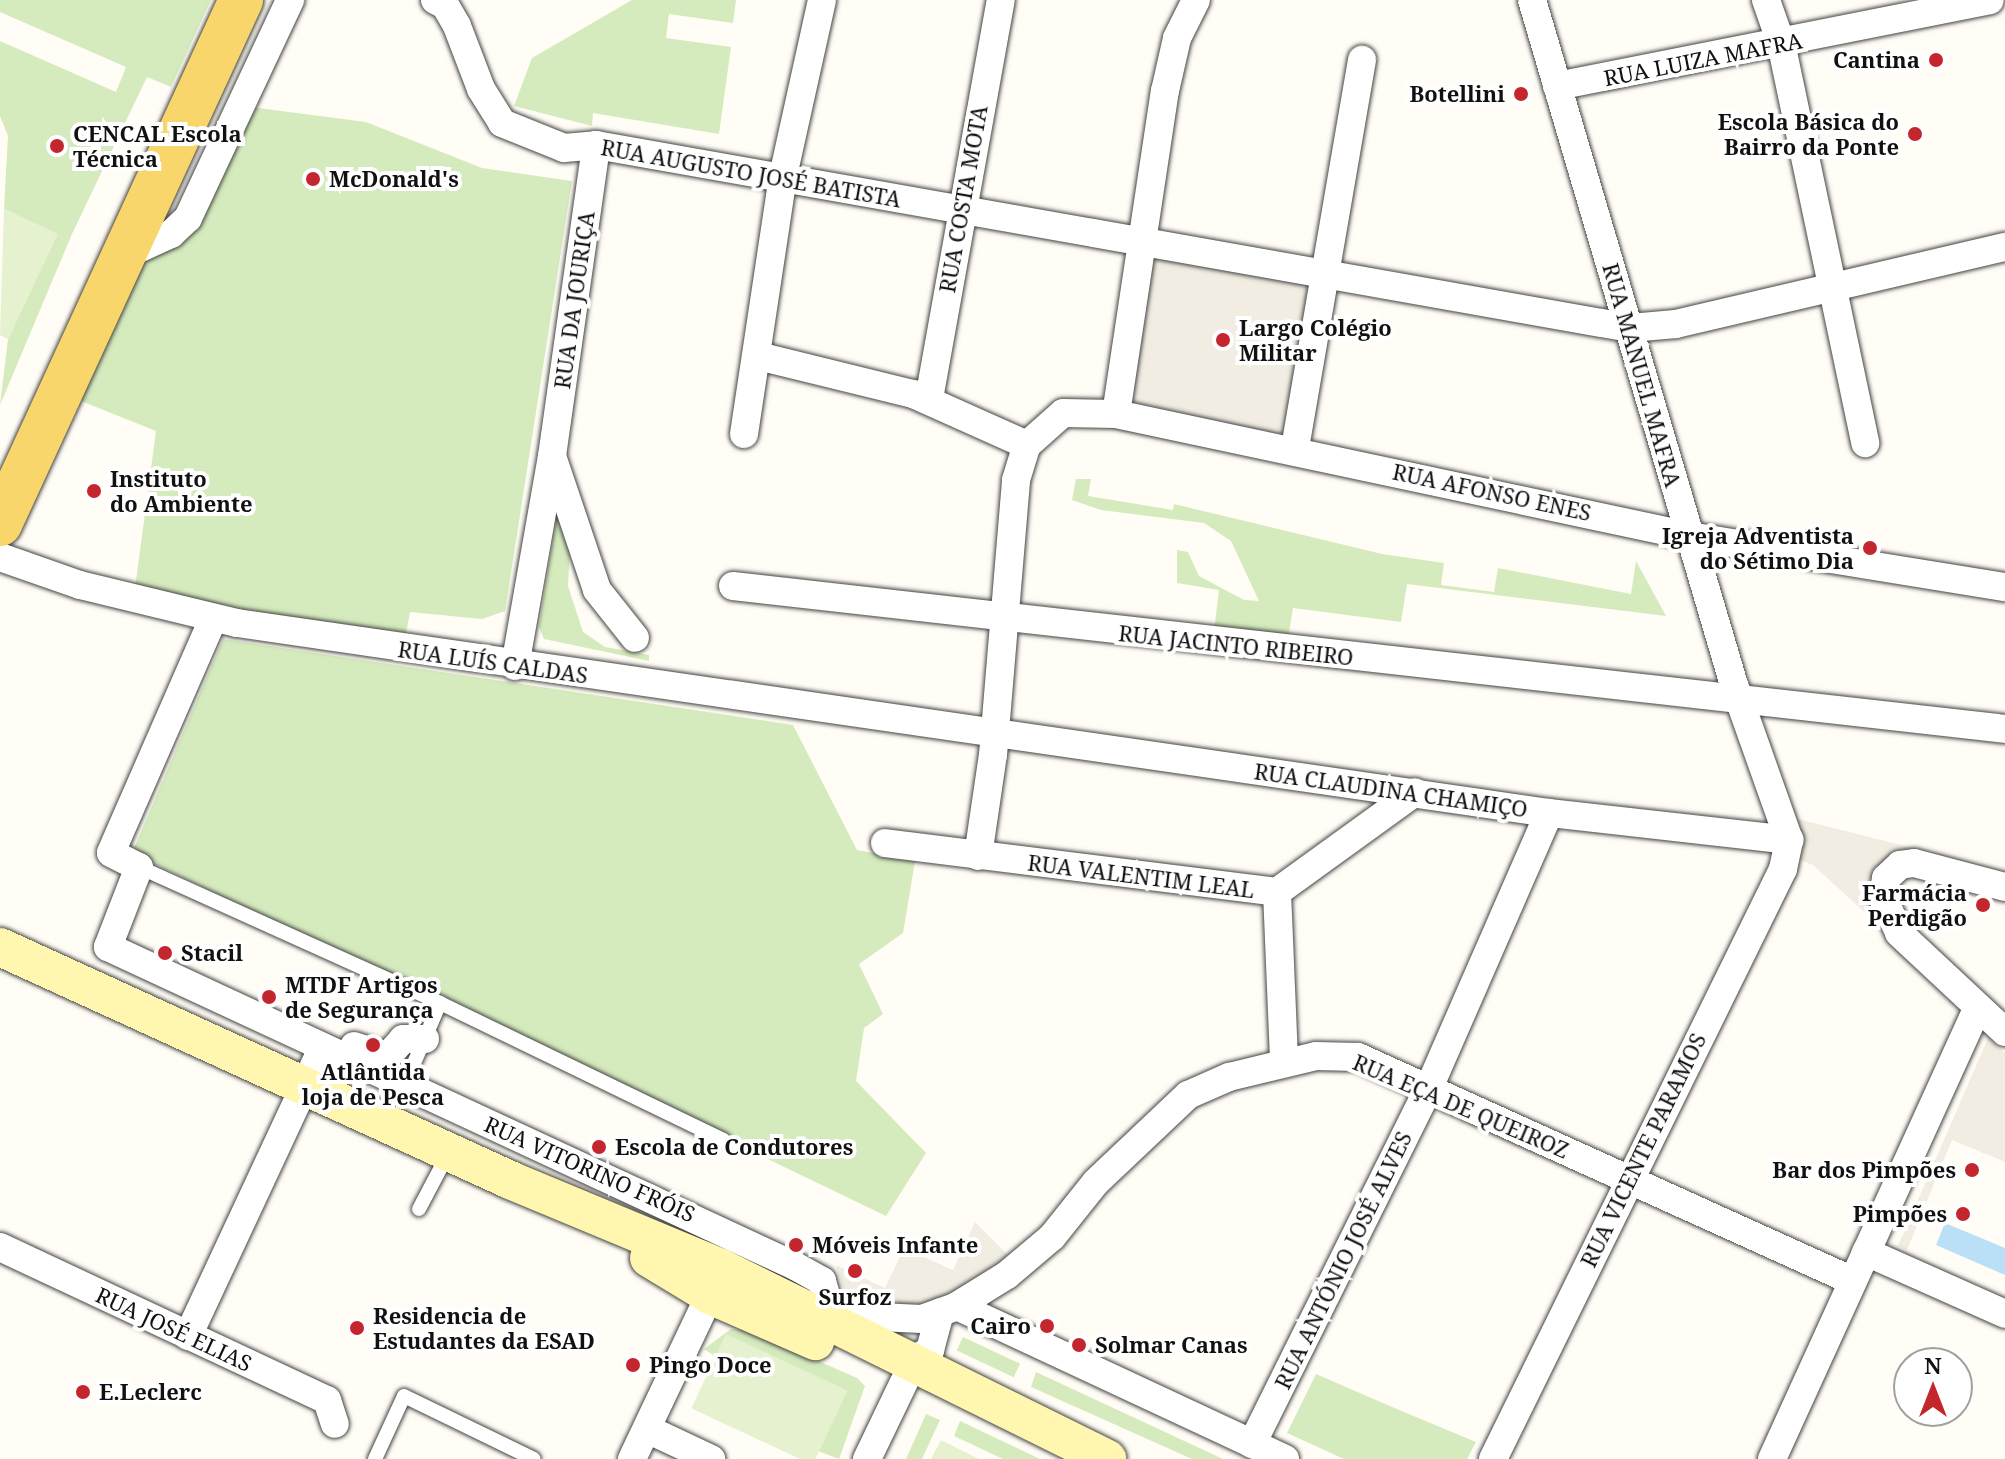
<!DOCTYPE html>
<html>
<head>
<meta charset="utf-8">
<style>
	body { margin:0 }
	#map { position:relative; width:2005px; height:1459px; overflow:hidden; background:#fffdf5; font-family:"Noto Serif",serif }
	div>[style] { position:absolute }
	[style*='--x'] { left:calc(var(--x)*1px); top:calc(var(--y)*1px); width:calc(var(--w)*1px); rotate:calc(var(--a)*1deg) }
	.green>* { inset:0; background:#d5ebbd; transform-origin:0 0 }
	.pitch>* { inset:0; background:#e6f2cf; transform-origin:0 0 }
	.plaza>* { inset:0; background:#f1ede2; transform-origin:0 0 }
	.water>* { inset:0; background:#b9e0f7 }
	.roads { filter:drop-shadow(0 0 2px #444) drop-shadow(0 0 2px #444) }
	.lane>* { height:14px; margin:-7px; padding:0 7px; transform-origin:7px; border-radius:7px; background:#fff }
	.street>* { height:28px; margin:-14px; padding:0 14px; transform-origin:14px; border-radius:14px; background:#fff }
	.secondary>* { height:38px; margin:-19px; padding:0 19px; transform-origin:19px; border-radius:19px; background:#fff6b0 }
	.primary>* { height:44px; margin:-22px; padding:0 22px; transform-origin:22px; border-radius:22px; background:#f9d66b }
	.dots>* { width:22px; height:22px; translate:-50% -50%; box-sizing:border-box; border:4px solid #fff; border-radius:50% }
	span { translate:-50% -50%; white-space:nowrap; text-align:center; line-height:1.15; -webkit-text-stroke:8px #fff; paint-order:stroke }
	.street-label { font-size:22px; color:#111 }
	.poi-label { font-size:22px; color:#111; font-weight:700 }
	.right { translate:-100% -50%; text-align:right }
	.left { translate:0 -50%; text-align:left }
	.north { position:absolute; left:1893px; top:1347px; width:80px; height:80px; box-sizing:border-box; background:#fff; border:2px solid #a0a0a0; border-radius:50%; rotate:0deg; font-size:22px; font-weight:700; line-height:32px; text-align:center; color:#111 }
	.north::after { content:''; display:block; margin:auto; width:28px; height:36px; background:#c4262e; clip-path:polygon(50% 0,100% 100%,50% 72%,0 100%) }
</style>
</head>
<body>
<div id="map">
	<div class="green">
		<i style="clip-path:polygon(0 0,211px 0,171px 87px,147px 77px,72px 234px,0 405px,8px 339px,57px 234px,4px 209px,8px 136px,0 116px,0 41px,116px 92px,126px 67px,0 12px)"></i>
		<i style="clip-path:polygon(632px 0,736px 0,733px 23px,669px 14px,666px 38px,731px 47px,719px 134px,593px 113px,592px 126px,514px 106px,532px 58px)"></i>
		<i style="clip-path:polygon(242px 106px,366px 122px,482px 168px,572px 181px,505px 611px,482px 619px,410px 612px,403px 649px,135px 588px,156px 431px,61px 393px,125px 255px,171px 234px)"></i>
		<i style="clip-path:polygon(1076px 479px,1091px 479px,1088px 496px,1173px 510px,1174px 504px,1382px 554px,1444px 563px,1441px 585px,1494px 592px,1498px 568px,1631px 594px,1636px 561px,1666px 616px,1407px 584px,1401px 622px,1293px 608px,1288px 639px,1214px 631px,1219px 590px,1177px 583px,1177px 550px,1188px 552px,1199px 576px,1244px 600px,1259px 601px,1231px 541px,1204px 523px,1101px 510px,1072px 500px)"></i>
		<i style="clip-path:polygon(572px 513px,568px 586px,583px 632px,605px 647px,649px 655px,649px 661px,544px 639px,539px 627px,557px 515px)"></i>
		<i style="clip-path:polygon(223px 639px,793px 725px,857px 850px,915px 861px,903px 933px,859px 964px,883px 1014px,864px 1028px,856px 1081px,926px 1153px,886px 1216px,132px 853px)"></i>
		<i style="clip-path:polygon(731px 1329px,750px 1331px,857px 1378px,865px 1386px,839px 1459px,818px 1451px,847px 1391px,727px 1335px,716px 1357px,704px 1349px)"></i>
		<i style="left:963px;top:1337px;width:63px;height:15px;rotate:25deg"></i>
		<i style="clip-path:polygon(1036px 1372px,1223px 1459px,1192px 1459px,1031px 1387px)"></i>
		<i style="clip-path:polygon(1316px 1374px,1399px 1410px,1476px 1442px,1467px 1459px,1344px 1459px,1287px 1433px)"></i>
		<i style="clip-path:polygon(926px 1414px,940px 1420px,922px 1459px,906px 1459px)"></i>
		<i style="clip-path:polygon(960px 1421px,1040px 1459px,1003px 1459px,954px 1436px)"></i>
	</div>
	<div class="pitch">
		<i style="clip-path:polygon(4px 209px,58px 234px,8px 339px,0 335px)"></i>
		<i style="left:726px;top:1334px;width:134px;height:82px;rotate:25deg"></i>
		<i style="clip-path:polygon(941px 1440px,979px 1459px,931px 1459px)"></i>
	</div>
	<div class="plaza">
		<i style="left:1130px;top:251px;width:211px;height:179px;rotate:10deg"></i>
		<i style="clip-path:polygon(1790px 817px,1921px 850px,1900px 865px,1887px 916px,1873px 920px,1813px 865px,1797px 859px)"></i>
		<i style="clip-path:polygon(1988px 1038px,2005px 1053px,2005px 1162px,1952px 1140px,1907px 1250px,1898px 1246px)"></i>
		<i style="clip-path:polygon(975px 1222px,1008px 1255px,979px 1281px,937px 1306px,870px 1308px,853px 1300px,842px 1286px,836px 1265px,885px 1288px,904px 1248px,953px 1270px)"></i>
	</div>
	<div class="water">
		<i style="clip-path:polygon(1945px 1223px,2005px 1248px,2005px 1275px,1936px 1245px)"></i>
	</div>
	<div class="roads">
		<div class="lane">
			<i style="--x:139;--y:867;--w:330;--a:24.3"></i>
			<i style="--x:440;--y:1003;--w:90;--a:113.4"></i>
			<i style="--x:440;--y:1003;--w:315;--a:25.8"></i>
			<i style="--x:419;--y:1209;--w:64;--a:-62.2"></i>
			<i style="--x:375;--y:1459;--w:69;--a:-65.3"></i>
			<i style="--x:404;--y:1396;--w:144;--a:25.9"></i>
		</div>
		<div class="street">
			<i style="--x:435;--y:0;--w:11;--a:27"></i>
			<i style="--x:445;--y:5;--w:24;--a:60"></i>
			<i style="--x:457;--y:26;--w:67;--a:69.1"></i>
			<i style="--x:481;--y:89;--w:40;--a:58"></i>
			<i style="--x:502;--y:123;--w:67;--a:22"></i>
			<i style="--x:564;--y:148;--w:32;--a:-5"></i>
			<i style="--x:596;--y:145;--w:1050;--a:10.04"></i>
			<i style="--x:1630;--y:328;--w:46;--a:-5"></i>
			<i style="--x:1676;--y:324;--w:338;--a:-13.2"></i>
			<i style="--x:1766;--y:0;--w:46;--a:70.8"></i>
			<i style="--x:1781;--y:43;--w:409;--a:78.1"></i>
			<i style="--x:1557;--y:86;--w:441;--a:-11.2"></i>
			<i style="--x:125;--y:255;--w:51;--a:-24.5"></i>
			<i style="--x:171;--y:234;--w:23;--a:-43"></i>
			<i style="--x:188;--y:218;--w:241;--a:-64.9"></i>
			<i style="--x:758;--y:356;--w:160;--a:13.8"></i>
			<i style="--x:913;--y:394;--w:125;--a:24.1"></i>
			<i style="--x:929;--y:399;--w:405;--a:-79.8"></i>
			<i style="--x:1116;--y:414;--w:327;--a:-81.4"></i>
			<i style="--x:1165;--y:91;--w:54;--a:-77.2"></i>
			<i style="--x:1177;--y:38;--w:42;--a:-63.4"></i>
			<i style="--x:744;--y:434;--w:261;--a:-81.4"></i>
			<i style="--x:783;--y:176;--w:180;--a:-77.5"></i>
			<i style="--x:1295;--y:448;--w:394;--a:-80.2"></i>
			<i style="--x:553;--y:459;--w:138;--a:71.4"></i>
			<i style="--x:597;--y:590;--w:61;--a:51.6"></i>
			<i style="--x:0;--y:557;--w:85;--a:19.3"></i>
			<i style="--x:80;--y:585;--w:162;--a:13.6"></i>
			<i style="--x:237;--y:623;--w:1326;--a:8.24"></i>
			<i style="--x:1549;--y:813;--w:242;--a:6.4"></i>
			<i style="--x:733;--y:586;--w:1280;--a:6.41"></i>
			<i style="--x:213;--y:619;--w:255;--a:113.6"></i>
			<i style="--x:111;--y:853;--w:31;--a:27"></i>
			<i style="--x:139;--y:867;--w:86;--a:111.2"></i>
			<i style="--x:108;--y:947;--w:757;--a:24.91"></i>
			<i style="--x:795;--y:1266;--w:31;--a:29"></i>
			<i style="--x:822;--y:1281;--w:18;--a:74"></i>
			<i style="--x:827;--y:1298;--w:19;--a:108"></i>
			<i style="--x:515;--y:666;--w:213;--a:-80"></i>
			<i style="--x:552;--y:456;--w:314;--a:-81.9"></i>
			<i style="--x:885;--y:843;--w:395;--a:7.1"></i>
			<i style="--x:1277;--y:892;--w:170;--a:-35.9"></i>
			<i style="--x:978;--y:856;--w:102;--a:-81.6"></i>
			<i style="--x:993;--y:755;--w:276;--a:-85.2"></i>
			<i style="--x:1016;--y:480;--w:37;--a:-73"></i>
			<i style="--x:1027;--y:445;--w:48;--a:-41.6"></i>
			<i style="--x:1063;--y:413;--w:53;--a:1.1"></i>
			<i style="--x:1116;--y:414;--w:586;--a:12.02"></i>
			<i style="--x:1689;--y:536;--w:320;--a:9.2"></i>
			<i style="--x:2005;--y:887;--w:94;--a:-165.2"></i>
			<i style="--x:1914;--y:863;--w:14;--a:172"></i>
			<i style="--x:1900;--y:865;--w:19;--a:137"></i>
			<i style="--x:1886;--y:878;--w:20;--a:99"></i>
			<i style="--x:1883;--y:898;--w:38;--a:65"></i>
			<i style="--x:1899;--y:933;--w:145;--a:43"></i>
			<i style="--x:1277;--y:892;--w:169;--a:87.6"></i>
			<i style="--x:354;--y:1046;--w:35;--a:18"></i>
			<i style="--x:387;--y:1057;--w:24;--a:-48"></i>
			<i style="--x:403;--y:1039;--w:22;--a:0"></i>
			<i style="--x:0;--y:1247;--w:361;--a:25.1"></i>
			<i style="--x:327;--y:1400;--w:25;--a:72"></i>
			<i style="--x:1866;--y:1252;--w:152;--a:24"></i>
			<i style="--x:957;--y:1306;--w:362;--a:25"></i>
			<i style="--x:843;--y:1326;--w:17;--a:-36"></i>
			<i style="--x:857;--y:1316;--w:65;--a:2.6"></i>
			<i style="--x:922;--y:1319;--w:37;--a:-20"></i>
			<i style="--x:957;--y:1306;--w:59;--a:-31.8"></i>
			<i style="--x:1007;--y:1275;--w:59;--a:-40.2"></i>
			<i style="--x:1052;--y:1237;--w:70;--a:-51.3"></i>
			<i style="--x:1096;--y:1182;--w:127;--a:-43.4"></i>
			<i style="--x:1188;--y:1095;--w:45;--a:-23.7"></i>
			<i style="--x:1229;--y:1077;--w:89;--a:-13.6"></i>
			<i style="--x:1316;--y:1056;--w:42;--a:1.4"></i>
			<i style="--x:1358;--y:1057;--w:543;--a:24.35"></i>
			<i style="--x:188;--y:1336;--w:318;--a:-65"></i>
			<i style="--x:913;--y:1360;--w:20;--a:-30"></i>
			<i style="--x:930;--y:1350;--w:39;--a:-75"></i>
			<i style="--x:647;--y:1429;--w:71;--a:25.1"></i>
			<i style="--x:1252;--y:1444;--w:395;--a:-63.6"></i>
			<i style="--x:1428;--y:1090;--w:302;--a:-66.4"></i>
			<i style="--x:632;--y:1459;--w:182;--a:-64.6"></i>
			<i style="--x:867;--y:1459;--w:85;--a:-64.3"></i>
			<i style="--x:1493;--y:1459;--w:657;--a:-63.82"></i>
			<i style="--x:1783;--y:869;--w:30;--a:-78"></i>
			<i style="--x:1789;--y:840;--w:164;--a:-109.5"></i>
			<i style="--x:1734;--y:685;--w:714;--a:-106.43"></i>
			<i style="--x:1772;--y:1459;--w:496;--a:-65.5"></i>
		</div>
		<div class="secondary">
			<i style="--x:0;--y:947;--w:561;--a:24.55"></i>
			<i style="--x:510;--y:1180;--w:229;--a:22.6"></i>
			<i style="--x:721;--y:1268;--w:431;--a:26.3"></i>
			<i style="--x:649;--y:1258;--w:71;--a:31.2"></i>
			<i style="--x:710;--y:1295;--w:115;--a:23.7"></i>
		</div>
		<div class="primary">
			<i style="--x:0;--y:524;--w:577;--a:-65.3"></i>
		</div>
	</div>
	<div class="dots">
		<i style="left:1936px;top:60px;background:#c4262e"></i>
		<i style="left:1521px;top:94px;background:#c4262e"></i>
		<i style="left:1915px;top:134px;background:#c4262e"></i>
		<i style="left:57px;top:146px;background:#c4262e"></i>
		<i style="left:313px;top:179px;background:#c4262e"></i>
		<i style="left:1223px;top:340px;background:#c4262e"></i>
		<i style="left:94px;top:491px;background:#c4262e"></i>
		<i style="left:1870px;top:548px;background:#c4262e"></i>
		<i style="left:1983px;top:905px;background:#c4262e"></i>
		<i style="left:165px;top:953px;background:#c4262e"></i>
		<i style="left:269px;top:997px;background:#c4262e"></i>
		<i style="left:373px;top:1045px;background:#c4262e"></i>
		<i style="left:599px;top:1147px;background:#c4262e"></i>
		<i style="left:1972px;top:1170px;background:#c4262e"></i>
		<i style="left:1963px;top:1214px;background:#c4262e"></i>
		<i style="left:796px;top:1245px;background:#c4262e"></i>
		<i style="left:855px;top:1271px;background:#c4262e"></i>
		<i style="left:1047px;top:1326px;background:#c4262e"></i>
		<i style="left:357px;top:1328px;background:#c4262e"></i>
		<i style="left:1079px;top:1345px;background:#c4262e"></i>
		<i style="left:633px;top:1365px;background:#c4262e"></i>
		<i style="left:83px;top:1392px;background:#c4262e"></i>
	</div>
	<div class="street-label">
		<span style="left:1703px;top:59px;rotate:-11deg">RUA LUIZA MAFRA</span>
		<span style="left:751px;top:173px;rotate:10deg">RUA AUGUSTO JOSÉ BATISTA</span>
		<span style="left:963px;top:199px;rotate:-80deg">RUA COSTA MOTA</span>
		<span style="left:574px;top:300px;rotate:-82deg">RUA DA JOURIÇA</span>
		<span style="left:1642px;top:375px;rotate:74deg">RUA MANUEL MAFRA</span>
		<span style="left:1492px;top:492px;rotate:12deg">RUA AFONSO ENES</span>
		<span style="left:1236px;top:645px;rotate:6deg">RUA JACINTO RIBEIRO</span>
		<span style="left:493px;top:662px;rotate:8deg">RUA LUÍS CALDAS</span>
		<span style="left:1391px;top:790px;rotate:8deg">RUA CLAUDINA CHAMIÇO</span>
		<span style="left:1141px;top:876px;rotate:7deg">RUA VALENTIM LEAL</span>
		<span style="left:1461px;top:1106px;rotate:23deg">RUA EÇA DE QUEIROZ</span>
		<span style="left:1643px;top:1150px;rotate:-64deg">RUA VICENTE PARAMOS</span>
		<span style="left:590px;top:1169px;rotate:24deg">RUA VITORINO FRÓIS</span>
		<span style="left:1343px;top:1260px;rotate:-64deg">RUA ANTÓNIO JOSÉ ALVES</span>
		<span style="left:174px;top:1329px;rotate:25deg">RUA JOSÉ ELIAS</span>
	</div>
	<div class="poi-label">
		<span class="right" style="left:1920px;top:60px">Cantina</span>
		<span class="right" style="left:1505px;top:94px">Botellini</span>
		<span class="right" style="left:1899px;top:134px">Escola Básica do<br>Bairro da Ponte</span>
		<span class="left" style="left:73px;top:146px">CENCAL Escola<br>Técnica</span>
		<span class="left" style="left:329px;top:179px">McDonald's</span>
		<span class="left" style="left:1239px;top:340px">Largo Colégio<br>Militar</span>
		<span class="left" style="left:110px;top:491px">Instituto<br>do Ambiente</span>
		<span class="right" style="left:1854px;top:548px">Igreja Adventista<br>do Sétimo Dia</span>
		<span class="right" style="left:1967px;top:905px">Farmácia<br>Perdigão</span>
		<span class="left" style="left:181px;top:953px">Stacil</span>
		<span class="left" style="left:285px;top:997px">MTDF Artigos<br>de Segurança</span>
		<span style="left:373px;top:1084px">Atlântida<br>loja de Pesca</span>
		<span class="left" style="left:615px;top:1147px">Escola de Condutores</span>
		<span class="right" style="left:1956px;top:1170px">Bar dos Pimpões</span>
		<span class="right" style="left:1947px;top:1214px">Pimpões</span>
		<span class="left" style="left:812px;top:1245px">Móveis Infante</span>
		<span style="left:855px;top:1297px">Surfoz</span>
		<span class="left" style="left:373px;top:1328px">Residencia de<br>Estudantes da ESAD</span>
		<span class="right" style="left:1031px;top:1326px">Cairo</span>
		<span class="left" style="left:1095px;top:1345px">Solmar Canas</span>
		<span class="left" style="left:649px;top:1365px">Pingo Doce</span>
		<span class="left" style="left:99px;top:1392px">E.Leclerc</span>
	</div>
	<div class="north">N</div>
</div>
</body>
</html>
